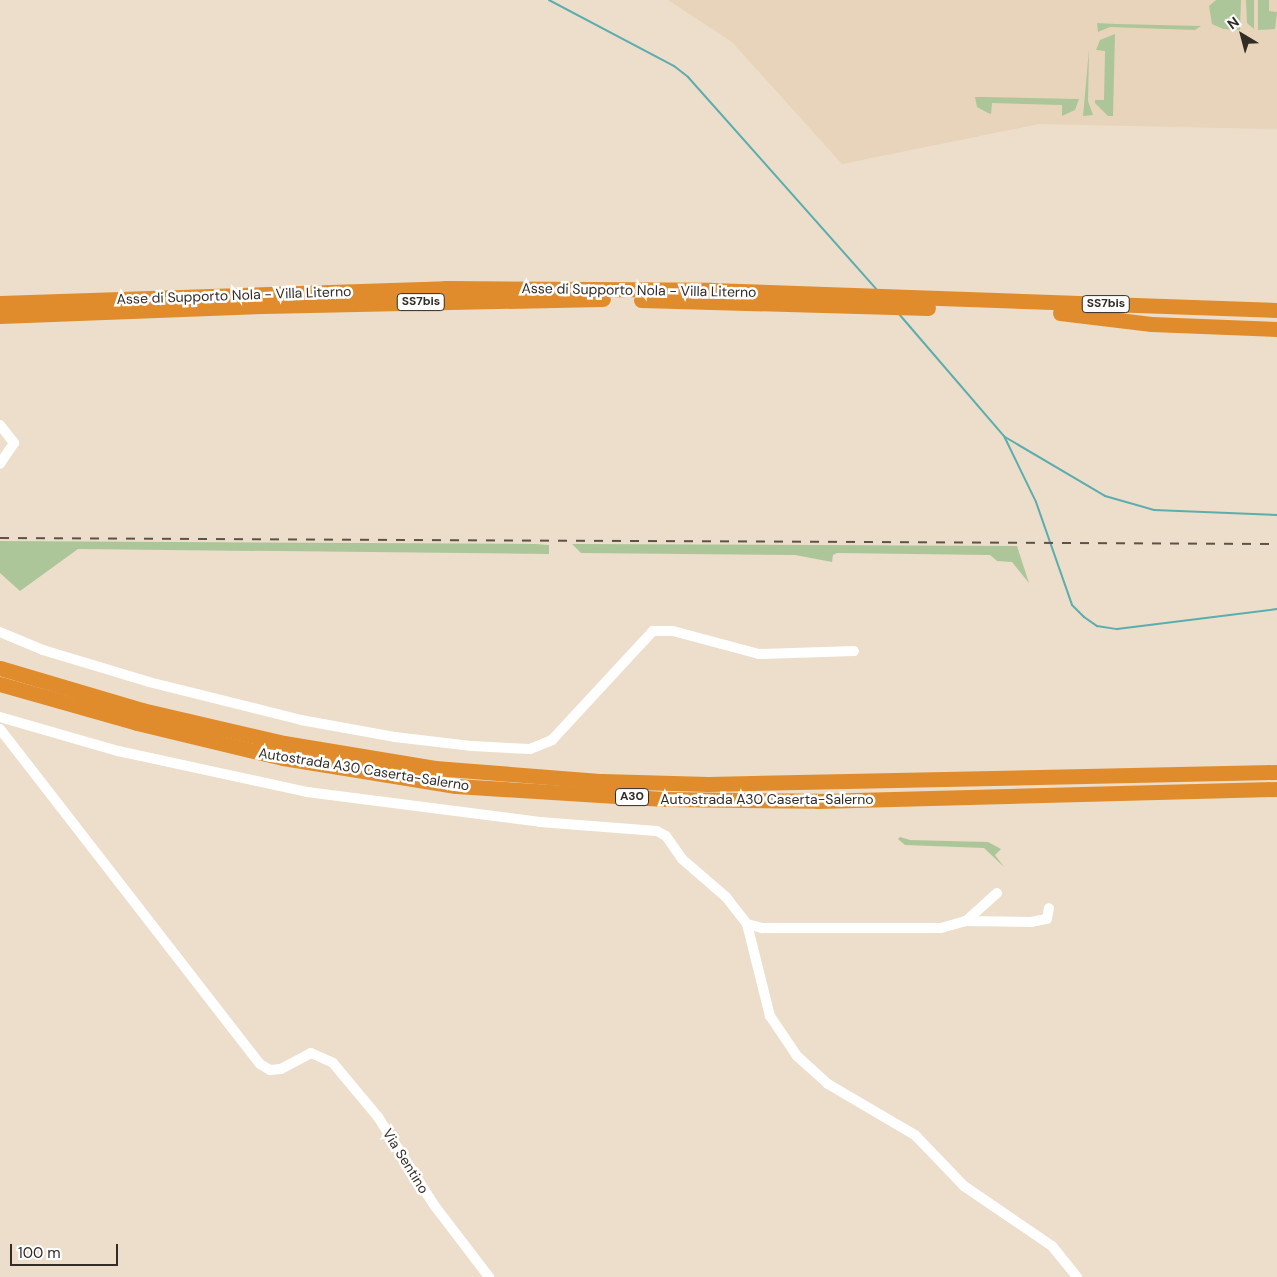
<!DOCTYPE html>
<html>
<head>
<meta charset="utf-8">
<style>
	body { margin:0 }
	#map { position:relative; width:1277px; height:1277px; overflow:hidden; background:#ecdeca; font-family:"DM Sans",sans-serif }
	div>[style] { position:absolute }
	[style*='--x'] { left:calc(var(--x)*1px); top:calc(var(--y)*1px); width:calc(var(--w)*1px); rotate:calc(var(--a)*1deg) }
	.built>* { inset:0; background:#e7d4ba }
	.green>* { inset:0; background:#acc699 }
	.stream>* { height:2px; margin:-1px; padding:0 1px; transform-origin:1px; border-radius:1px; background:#5cadae }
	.minor>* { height:10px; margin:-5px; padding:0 5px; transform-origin:5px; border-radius:5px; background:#fff }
	.highway>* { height:15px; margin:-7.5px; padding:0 7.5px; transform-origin:7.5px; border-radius:7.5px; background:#e08c2c }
	.rail>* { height:2px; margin-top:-1px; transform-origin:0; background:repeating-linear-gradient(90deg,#5b5349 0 9px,transparent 0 18px) }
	span { translate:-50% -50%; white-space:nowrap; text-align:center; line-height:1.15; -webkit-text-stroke:5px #fff; paint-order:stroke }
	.shield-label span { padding:1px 4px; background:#fff; border:1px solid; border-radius:4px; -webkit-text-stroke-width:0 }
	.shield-label { font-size:12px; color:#322c25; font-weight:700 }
	.street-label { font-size:14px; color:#322c25 }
	.north { position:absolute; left:1217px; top:10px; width:50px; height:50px; -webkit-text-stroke:4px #fff; paint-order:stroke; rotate:323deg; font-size:14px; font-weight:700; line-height:20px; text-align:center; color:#322c25 }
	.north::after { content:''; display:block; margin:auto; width:18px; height:22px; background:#322c25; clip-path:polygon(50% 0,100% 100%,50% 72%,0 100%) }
	.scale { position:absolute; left:10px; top:1244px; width:108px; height:22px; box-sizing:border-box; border:2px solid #322c25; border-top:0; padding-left:6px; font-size:15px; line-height:18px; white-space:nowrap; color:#322c25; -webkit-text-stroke:4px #fff; paint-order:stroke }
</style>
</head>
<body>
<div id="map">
	<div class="built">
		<i style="clip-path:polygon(668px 0,1277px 0,1277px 129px,1039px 124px,842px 164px,732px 42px)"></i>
	</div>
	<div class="green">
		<i style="clip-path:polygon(1216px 0,1241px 0,1240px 30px,1223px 29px,1212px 24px,1209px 6px)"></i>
		<i style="clip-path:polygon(1246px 0,1254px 0,1254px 29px,1247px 23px)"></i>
		<i style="clip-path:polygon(1258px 0,1269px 0,1269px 11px,1277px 12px,1275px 29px,1258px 30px)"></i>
		<i style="clip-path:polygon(1097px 23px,1116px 24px,1201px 26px,1195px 30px,1110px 27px,1098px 32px)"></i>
		<i style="clip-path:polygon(1115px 34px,1113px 116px,1108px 116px,1095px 103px,1095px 100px,1104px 100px,1105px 51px,1096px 50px,1100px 40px)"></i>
		<i style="clip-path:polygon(1089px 50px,1088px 101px,1093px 115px,1083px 116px)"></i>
		<i style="clip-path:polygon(975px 97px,983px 97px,1079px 99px,1075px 110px,1062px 116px,1062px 105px,992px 103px,991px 114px,988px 113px,977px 107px)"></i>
		<i style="clip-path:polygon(0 541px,535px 544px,549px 545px,549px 554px,78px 549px,20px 591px,0 573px)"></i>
		<i style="clip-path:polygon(572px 544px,1017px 546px,1029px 583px,1012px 562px,997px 561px,990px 555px,837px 553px,833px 555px,832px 562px,795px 555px,581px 553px)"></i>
		<i style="clip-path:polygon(900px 837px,910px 840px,988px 842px,1001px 849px,995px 855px,1004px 867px,984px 848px,905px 845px,898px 839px)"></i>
	</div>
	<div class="stream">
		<i style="--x:549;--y:0;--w:141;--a:27.8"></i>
		<i style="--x:674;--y:66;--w:18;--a:38"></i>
		<i style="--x:688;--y:77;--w:285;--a:48.4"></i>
		<i style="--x:899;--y:314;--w:161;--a:49.3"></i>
		<i style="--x:1004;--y:436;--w:73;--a:64.1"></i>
		<i style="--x:1036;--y:502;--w:109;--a:70.7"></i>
		<i style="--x:1072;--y:605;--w:17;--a:45"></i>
		<i style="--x:1084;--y:617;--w:16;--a:35"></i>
		<i style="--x:1097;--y:626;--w:20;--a:9"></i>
		<i style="--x:1117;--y:629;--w:161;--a:-7.1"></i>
		<i style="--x:1005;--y:437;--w:116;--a:30.5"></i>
		<i style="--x:1105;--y:496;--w:51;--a:15.9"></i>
		<i style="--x:1154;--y:510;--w:123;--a:2.3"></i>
	</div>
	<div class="minor">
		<i style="--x:0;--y:425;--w:23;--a:52"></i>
		<i style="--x:14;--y:443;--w:25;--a:124"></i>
		<i style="--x:0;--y:632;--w:47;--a:22.7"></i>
		<i style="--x:43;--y:650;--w:111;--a:16.8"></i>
		<i style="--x:149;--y:682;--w:157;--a:14"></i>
		<i style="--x:301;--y:720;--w:96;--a:10.3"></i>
		<i style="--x:395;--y:737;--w:78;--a:6.7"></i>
		<i style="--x:472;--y:746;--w:58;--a:3"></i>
		<i style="--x:530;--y:749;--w:24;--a:-22"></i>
		<i style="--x:552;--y:740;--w:149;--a:-47.2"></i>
		<i style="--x:653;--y:631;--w:20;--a:0"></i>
		<i style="--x:673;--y:631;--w:89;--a:15"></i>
		<i style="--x:759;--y:654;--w:95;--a:-1.8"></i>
		<i style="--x:0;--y:717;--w:123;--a:16.1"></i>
		<i style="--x:118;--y:751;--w:193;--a:12.2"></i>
		<i style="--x:307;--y:792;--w:235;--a:7.3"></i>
		<i style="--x:540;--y:822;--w:117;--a:4.4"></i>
		<i style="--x:657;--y:831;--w:10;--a:29"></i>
		<i style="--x:666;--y:836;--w:28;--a:55"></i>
		<i style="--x:682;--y:859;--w:58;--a:40.8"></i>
		<i style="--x:726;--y:897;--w:34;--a:52"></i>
		<i style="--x:747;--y:924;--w:16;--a:15"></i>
		<i style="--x:762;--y:928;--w:179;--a:0"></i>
		<i style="--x:941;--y:928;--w:26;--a:-16"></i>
		<i style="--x:0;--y:729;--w:424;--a:52.2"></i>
		<i style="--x:260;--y:1064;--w:12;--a:31"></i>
		<i style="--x:270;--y:1070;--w:11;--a:-5"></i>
		<i style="--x:281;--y:1069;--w:34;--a:-28"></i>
		<i style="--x:311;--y:1053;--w:24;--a:24"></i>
		<i style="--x:333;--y:1063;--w:70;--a:50.2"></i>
		<i style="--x:378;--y:1117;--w:104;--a:57.5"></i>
		<i style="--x:434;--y:1205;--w:91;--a:52.6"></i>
		<i style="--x:997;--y:893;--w:42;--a:137.9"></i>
		<i style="--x:966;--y:921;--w:65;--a:0.9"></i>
		<i style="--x:1031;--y:922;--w:16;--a:-11"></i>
		<i style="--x:1047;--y:919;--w:11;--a:-80"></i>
		<i style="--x:747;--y:924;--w:95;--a:76"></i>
		<i style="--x:770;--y:1016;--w:48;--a:56"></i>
		<i style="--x:797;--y:1056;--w:42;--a:42.1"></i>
		<i style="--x:828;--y:1084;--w:101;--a:30.4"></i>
		<i style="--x:915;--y:1135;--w:71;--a:46.1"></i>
		<i style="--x:964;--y:1186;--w:107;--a:34.3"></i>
		<i style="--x:1052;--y:1246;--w:40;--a:51"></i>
	</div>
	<div class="highway">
		<i style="--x:641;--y:300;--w:287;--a:1.6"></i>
		<i style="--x:0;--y:303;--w:445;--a:-1.9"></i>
		<i style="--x:445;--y:288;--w:266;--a:0.4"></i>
		<i style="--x:711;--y:290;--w:566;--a:2.02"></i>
		<i style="--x:1060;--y:313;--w:92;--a:6.9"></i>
		<i style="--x:1151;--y:324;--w:126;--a:2.3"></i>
		<i style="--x:0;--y:316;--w:263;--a:-2.2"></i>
		<i style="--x:263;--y:306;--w:340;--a:-1.2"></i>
		<i style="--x:0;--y:668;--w:148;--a:16.5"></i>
		<i style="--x:142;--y:710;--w:146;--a:13.1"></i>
		<i style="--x:284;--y:743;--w:153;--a:9.4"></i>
		<i style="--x:435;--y:768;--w:168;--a:4.5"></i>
		<i style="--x:602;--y:781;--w:106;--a:1.6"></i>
		<i style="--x:708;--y:784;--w:569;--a:-1.21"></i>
		<i style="--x:0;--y:684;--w:142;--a:15.9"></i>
		<i style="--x:137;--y:723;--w:150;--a:13.5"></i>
		<i style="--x:283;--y:758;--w:175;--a:9.2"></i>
		<i style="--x:456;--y:786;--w:208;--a:3.6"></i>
		<i style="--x:664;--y:799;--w:153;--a:0.7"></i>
		<i style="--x:817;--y:801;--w:460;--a:-1.5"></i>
	</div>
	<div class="rail">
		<i style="--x:0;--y:538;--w:1277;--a:0.27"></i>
	</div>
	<div class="shield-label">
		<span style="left:421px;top:302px">SS7bis</span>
		<span style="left:1106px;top:304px">SS7bis</span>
		<span style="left:632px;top:797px">A30</span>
	</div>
	<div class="street-label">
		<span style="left:639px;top:290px;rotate:1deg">Asse di Supporto Nola - Villa Literno</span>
		<span style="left:234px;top:295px;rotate:-2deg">Asse di Supporto Nola - Villa Literno</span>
		<span style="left:364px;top:769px;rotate:9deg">Autostrada A30 Caserta-Salerno</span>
		<span style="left:767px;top:799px">Autostrada A30 Caserta-Salerno</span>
		<span style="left:406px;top:1161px;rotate:58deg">Via Sentino</span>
	</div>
	<div class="north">N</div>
	<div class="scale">100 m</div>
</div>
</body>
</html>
